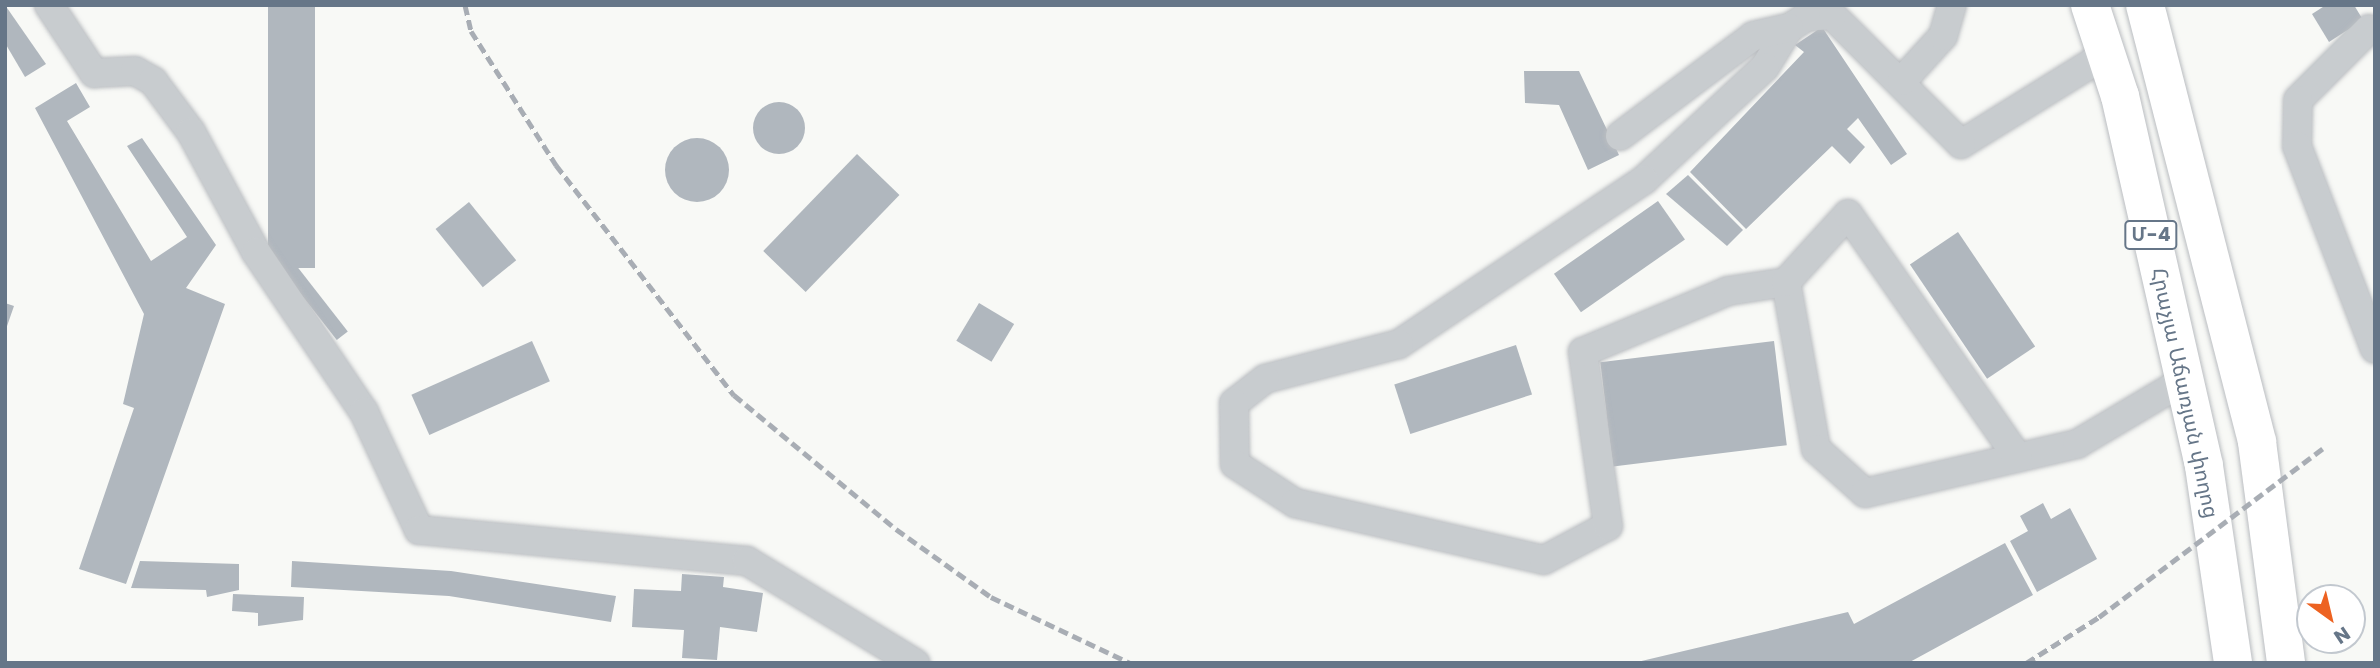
<!DOCTYPE html>
<html>
<head>
<meta charset="utf-8">
<style>
	body { margin:0 }
	#map { position:relative; width:2380px; height:668px; overflow:hidden; background:#f8f9f6; font-family:Poppins,"Noto Sans Armenian",sans-serif }
	div>[style] { position:absolute }
	[style*='--x'] { left:calc(var(--x)*1px); top:calc(var(--y)*1px); width:calc(var(--w)*1px); rotate:calc(var(--a)*1deg) }
	.building>* { inset:0; background:#b0b7be; transform-origin:0 0 }
	.round { border-radius:50% }
	.roads { filter:drop-shadow(0 0 2px #babdc1) drop-shadow(0 0 2px #babdc1) }
	.minor>* { height:28px; margin:-14px; padding:0 14px; transform-origin:14px; border-radius:14px; background:#c8cccf }
	.highway>* { height:38px; margin:-19px; padding:0 19px; transform-origin:19px; border-radius:19px; background:#fff }
	.rail>* { height:5px; margin-top:-2.5px; transform-origin:0; background:repeating-linear-gradient(90deg,#a8adb4 0 10px,transparent 0 15px) }
	span { translate:-50% -50%; white-space:nowrap; text-align:center; line-height:1.15; -webkit-text-stroke:7px #fff; paint-order:stroke }
	.shield-label span { padding:2px 5px; background:#fff; border:2px solid; border-radius:5px; -webkit-text-stroke-width:0 }
	.shield-label { font-size:19px; color:#667688; font-weight:700 }
	.street-label { font-size:21px; color:#667688 }
	.frame { position:absolute; inset:0; border:7px solid #667688; pointer-events:none }
	.north { position:absolute; left:2296px; top:584px; width:70px; height:70px; box-sizing:border-box; background:#fff; border:2px solid #c2c8cf; border-radius:50%; rotate:146deg; font-size:19px; font-weight:700; line-height:28px; text-align:center; color:#667688 }
	.north::after { content:''; display:block; margin:auto; width:24px; height:32px; background:#ed6221; clip-path:polygon(50% 0,100% 100%,50% 72%,0 100%) }
</style>
</head>
<body>
<div id="map">
	<div class="building">
		<i style="clip-path:polygon(5px 5px,46px 64px,25px 77px,5px 43px)"></i>
		<i style="left:268px;top:5px;width:47px;height:263px"></i>
		<i style="clip-path:polygon(2326px 5px,2354px 5px,2363px 20px,2329px 42px,2312px 14px)"></i>
		<i style="clip-path:polygon(1822px 27px,1907px 154px,1891px 165px,1858px 118px,1847px 129px,1865px 147px,1850px 164px,1832px 146px,1746px 229px,1690px 172px,1804px 52px,1795px 45px)"></i>
		<i style="clip-path:polygon(1524px 71px,1579px 71px,1619px 155px,1588px 170px,1559px 105px,1525px 103px)"></i>
		<i style="clip-path:polygon(76px 83px,90px 107px,67px 121px,151px 261px,187px 237px,127px 146px,142px 138px,216px 245px,186px 288px,225px 304px,126px 584px,79px 569px,134px 408px,123px 404px,144px 314px,35px 108px)"></i>
		<i class="round" style="left:753px;top:102px;width:52px;height:52px"></i>
		<i class="round" style="left:665px;top:138px;width:64px;height:64px"></i>
		<i style="left:857px;top:154px;width:59px;height:135px;rotate:44deg"></i>
		<i style="clip-path:polygon(1688px 175px,1743px 230px,1727px 246px,1666px 194px)"></i>
		<i style="left:1658px;top:201px;width:47px;height:127px;rotate:55deg"></i>
		<i style="left:469px;top:202px;width:75px;height:43px;rotate:51deg"></i>
		<i style="left:1958px;top:232px;width:138px;height:58px;rotate:56deg"></i>
		<i style="left:285px;top:251px;width:102px;height:14px;rotate:52deg"></i>
		<i style="clip-path:polygon(5px 303px,14px 306px,6px 329px,5px 329px)"></i>
		<i style="left:979px;top:303px;width:41px;height:44px;rotate:31deg"></i>
		<i style="left:532px;top:341px;width:44px;height:132px;rotate:66deg"></i>
		<i style="left:1774px;top:341px;width:105px;height:175px;rotate:83deg"></i>
		<i style="left:1516px;top:345px;width:52px;height:128px;rotate:72deg"></i>
		<i style="clip-path:polygon(2043px 503px,2051px 519px,2070px 508px,2097px 559px,2037px 592px,2010px 541px,2028px 531px,2020px 516px)"></i>
		<i style="clip-path:polygon(2005px 543px,2033px 595px,1908px 663px,1633px 663px,1848px 612px,1854px 624px)"></i>
		<i style="clip-path:polygon(140px 561px,239px 564px,239px 590px,207px 597px,206px 590px,131px 588px)"></i>
		<i style="clip-path:polygon(292px 561px,451px 571px,616px 596px,611px 622px,449px 596px,291px 587px)"></i>
		<i style="clip-path:polygon(682px 574px,724px 577px,723px 587px,763px 593px,757px 632px,720px 627px,717px 660px,682px 658px,684px 630px,632px 627px,634px 589px,681px 591px)"></i>
		<i style="clip-path:polygon(233px 594px,304px 597px,303px 620px,258px 626px,258px 613px,232px 611px)"></i>
	</div>
	<div class="roads">
		<div class="minor">
			<i style="--x:49;--y:5;--w:82;--a:56.5"></i>
			<i style="--x:94;--y:73;--w:41;--a:-2.8"></i>
			<i style="--x:135;--y:71;--w:21;--a:29"></i>
			<i style="--x:153;--y:81;--w:64;--a:53.3"></i>
			<i style="--x:191;--y:132;--w:136;--a:61.6"></i>
			<i style="--x:256;--y:252;--w:193;--a:56"></i>
			<i style="--x:364;--y:412;--w:130;--a:65"></i>
			<i style="--x:419;--y:530;--w:329;--a:5.4"></i>
			<i style="--x:747;--y:561;--w:197;--a:31.3"></i>
			<i style="--x:2369;--y:29;--w:100;--a:135"></i>
			<i style="--x:2298;--y:100;--w:46;--a:91.2"></i>
			<i style="--x:2297;--y:146;--w:217;--a:69"></i>
			<i style="--x:2108;--y:53;--w:173;--a:148.2"></i>
			<i style="--x:1961;--y:144;--w:182;--a:-135"></i>
			<i style="--x:1832;--y:15;--w:26;--a:176"></i>
			<i style="--x:1806;--y:17;--w:20;--a:147"></i>
			<i style="--x:1789;--y:28;--w:46;--a:121.6"></i>
			<i style="--x:1765;--y:67;--w:166;--a:137"></i>
			<i style="--x:1644;--y:180;--w:295;--a:146.2"></i>
			<i style="--x:1399;--y:344;--w:138;--a:165.4"></i>
			<i style="--x:1265;--y:379;--w:39;--a:142"></i>
			<i style="--x:1234;--y:403;--w:61;--a:89.1"></i>
			<i style="--x:1235;--y:464;--w:72;--a:33"></i>
			<i style="--x:1295;--y:503;--w:255;--a:12.9"></i>
			<i style="--x:1544;--y:560;--w:72;--a:-28"></i>
			<i style="--x:1608;--y:526;--w:176;--a:-98.2"></i>
			<i style="--x:1583;--y:352;--w:157;--a:-22.8"></i>
			<i style="--x:1728;--y:291;--w:59;--a:-8.8"></i>
			<i style="--x:1786;--y:282;--w:170;--a:79.8"></i>
			<i style="--x:1816;--y:449;--w:66;--a:41.9"></i>
			<i style="--x:1865;--y:493;--w:218;--a:-13"></i>
			<i style="--x:2077;--y:444;--w:126;--a:-30.7"></i>
			<i style="--x:1902;--y:81;--w:61;--a:-47.7"></i>
			<i style="--x:1943;--y:36;--w:32;--a:-74"></i>
			<i style="--x:1620;--y:136;--w:166;--a:-36.9"></i>
			<i style="--x:1753;--y:36;--w:37;--a:-13"></i>
			<i style="--x:1786;--y:282;--w:92;--a:-47.6"></i>
			<i style="--x:1848;--y:214;--w:297;--a:55.1"></i>
		</div>
		<div class="highway">
			<i style="--x:2090;--y:5;--w:96;--a:71.8"></i>
			<i style="--x:2120;--y:96;--w:379;--a:77.2"></i>
			<i style="--x:2204;--y:466;--w:199;--a:81.6"></i>
			<i style="--x:2145;--y:5;--w:451;--a:75.6"></i>
			<i style="--x:2257;--y:442;--w:223;--a:82.5"></i>
		</div>
	</div>
	<div class="rail">
		<i style="--x:465;--y:5;--w:27;--a:77"></i>
		<i style="--x:471;--y:31;--w:159;--a:57.6"></i>
		<i style="--x:556;--y:165;--w:291;--a:52.3"></i>
		<i style="--x:734;--y:395;--w:210;--a:39.6"></i>
		<i style="--x:896;--y:529;--w:117;--a:35.6"></i>
		<i style="--x:991;--y:597;--w:154;--a:25.4"></i>
		<i style="--x:2026;--y:663;--w:86;--a:-32.2"></i>
		<i style="--x:2099;--y:617;--w:283;--a:-37"></i>
	</div>
	<div class="shield-label">
		<span style="left:2151px;top:235px">Մ-4</span>
	</div>
	<div class="street-label">
		<span style="left:2185px;top:393px;rotate:78deg">Հրաչյա Աճառյան փողոց</span>
	</div>
	<div class="frame"></div>
	<div class="north">N</div>
</div>
</body>
</html>
